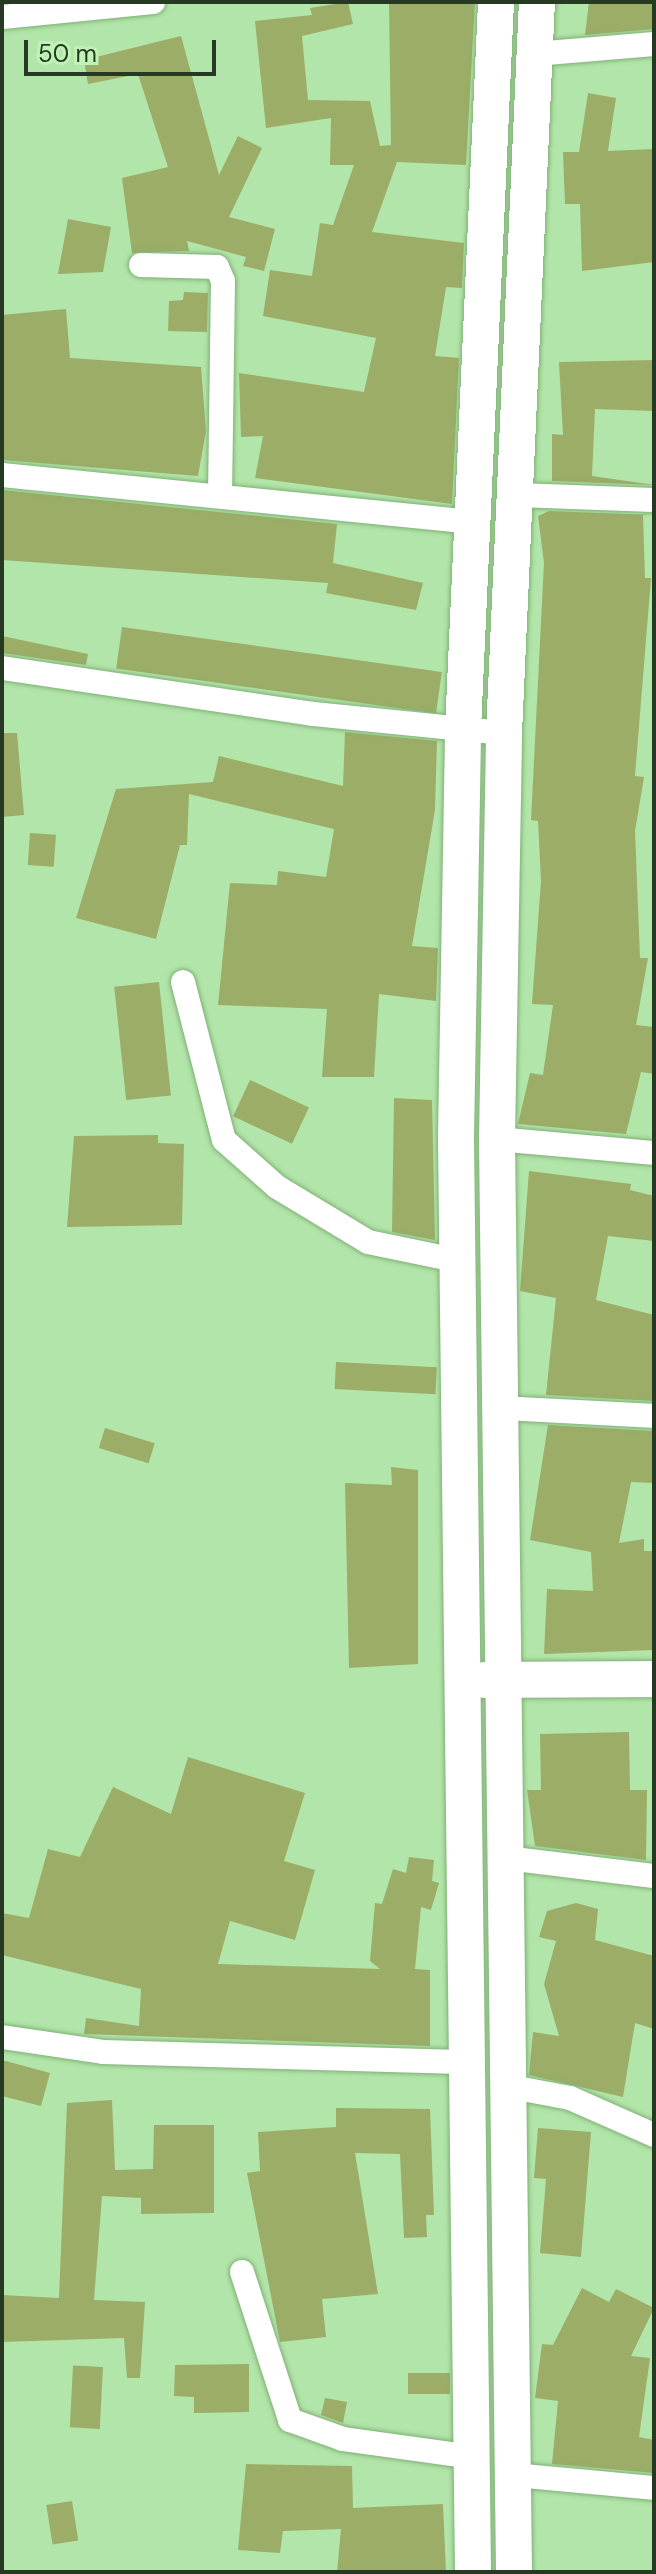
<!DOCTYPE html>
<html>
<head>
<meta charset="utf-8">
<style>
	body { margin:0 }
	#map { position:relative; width:656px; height:2574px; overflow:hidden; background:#b2e5a9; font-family:"DM Sans",sans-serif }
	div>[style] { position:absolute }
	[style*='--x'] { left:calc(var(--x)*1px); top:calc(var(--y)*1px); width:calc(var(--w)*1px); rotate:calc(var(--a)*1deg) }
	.building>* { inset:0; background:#9bad67; transform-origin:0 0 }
	.roads { filter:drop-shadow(0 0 2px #80b177) drop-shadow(0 0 2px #80b177) }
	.street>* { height:24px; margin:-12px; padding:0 12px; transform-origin:12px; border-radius:12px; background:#fff }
	.secondary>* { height:36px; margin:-18px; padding:0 18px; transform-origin:18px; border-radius:18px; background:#fff }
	span { translate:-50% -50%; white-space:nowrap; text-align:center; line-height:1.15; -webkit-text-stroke:6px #bff2b5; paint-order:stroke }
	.frame { position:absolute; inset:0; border:4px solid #263a23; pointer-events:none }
	.scale { position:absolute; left:24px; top:40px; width:192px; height:36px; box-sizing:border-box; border:4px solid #263a23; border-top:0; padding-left:10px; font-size:24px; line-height:28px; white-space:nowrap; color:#263a23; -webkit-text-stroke:6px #bff2b5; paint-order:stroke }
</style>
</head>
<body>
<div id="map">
	<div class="building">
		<i style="clip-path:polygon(348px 2px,353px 24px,302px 36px,308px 100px,370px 101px,380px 146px,391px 145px,389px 2px,475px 2px,466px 165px,397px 162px,372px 232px,464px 243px,462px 288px,446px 287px,435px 356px,459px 358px,452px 504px,255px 478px,263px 436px,241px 437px,239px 373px,364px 392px,376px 338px,263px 316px,270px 270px,312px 276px,320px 223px,333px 225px,354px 165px,330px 165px,331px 118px,266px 128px,255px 21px,312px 15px,310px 8px)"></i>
		<i style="clip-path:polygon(589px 2px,654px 2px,654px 29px,585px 35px)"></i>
		<i style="clip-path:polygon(181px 36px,219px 175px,238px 136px,262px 148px,229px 217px,275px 229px,264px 271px,243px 266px,246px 257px,187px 241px,189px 251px,132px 253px,122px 178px,168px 167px,138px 74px,88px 84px,84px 60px)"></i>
		<i style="clip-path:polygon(588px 93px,616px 98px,608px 151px,654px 149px,654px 262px,582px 271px,580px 204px,565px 204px,563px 152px,579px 152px)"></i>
		<i style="clip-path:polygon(68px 219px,111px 227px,103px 272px,58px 274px)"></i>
		<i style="clip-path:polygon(184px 292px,208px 293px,207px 332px,168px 331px,169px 301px,183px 300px)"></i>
		<i style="clip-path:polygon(66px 309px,70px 358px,201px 367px,206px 431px,198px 476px,2px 460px,2px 315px)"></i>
		<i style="clip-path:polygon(654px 360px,654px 411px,595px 409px,592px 476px,654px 485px,552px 481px,552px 434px,563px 435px,559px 362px)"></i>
		<i style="clip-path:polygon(2px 490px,337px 524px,333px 563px,423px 583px,416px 610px,326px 593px,328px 583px,2px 560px)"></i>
		<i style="clip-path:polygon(549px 511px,654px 515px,643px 515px,645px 578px,651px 578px,635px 776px,644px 777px,635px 831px,640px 958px,648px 958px,636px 1025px,654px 1027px,654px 1074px,641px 1072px,626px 1134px,518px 1124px,530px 1073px,543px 1075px,553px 1005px,532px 1004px,541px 881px,538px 821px,531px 820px,544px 563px,538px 516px)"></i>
		<i style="left:122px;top:627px;width:323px;height:42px;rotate:8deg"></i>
		<i style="clip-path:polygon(2px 636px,88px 654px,86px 665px,2px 653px)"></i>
		<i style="clip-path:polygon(345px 732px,437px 741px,435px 810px,412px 946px,438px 948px,436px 1001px,379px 994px,374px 1077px,322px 1077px,327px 1009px,218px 1005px,230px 883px,277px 885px,278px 871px,326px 877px,334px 829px,189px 794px,187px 845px,180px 845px,156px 939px,76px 918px,116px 789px,213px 782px,219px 756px,343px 786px)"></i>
		<i style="clip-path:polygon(2px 733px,17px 733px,24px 815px,2px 817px)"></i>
		<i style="left:30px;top:833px;width:26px;height:32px;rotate:4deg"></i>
		<i style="left:159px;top:982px;width:114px;height:45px;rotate:84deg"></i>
		<i style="left:250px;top:1080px;width:65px;height:40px;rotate:25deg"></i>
		<i style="clip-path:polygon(394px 1098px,432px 1100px,435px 1240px,392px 1232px)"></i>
		<i style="clip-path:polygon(158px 1135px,158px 1143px,184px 1144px,182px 1225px,67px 1227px,74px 1136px)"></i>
		<i style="clip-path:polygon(529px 1171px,631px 1184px,630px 1190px,654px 1196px,654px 1241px,608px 1236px,596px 1300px,654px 1315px,654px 1401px,546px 1395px,556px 1298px,520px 1291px)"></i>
		<i style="left:336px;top:1362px;width:101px;height:27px;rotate:3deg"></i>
		<i style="clip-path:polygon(548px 1425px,654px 1431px,654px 1483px,631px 1482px,619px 1543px,644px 1539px,644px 1551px,654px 1551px,654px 1650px,544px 1654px,547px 1589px,593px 1591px,591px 1552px,530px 1540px)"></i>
		<i style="left:105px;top:1428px;width:52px;height:21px;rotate:17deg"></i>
		<i style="clip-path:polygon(391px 1467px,418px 1470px,418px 1664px,349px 1668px,345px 1483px,392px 1485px)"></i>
		<i style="clip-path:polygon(629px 1732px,630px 1790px,647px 1790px,646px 1860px,535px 1846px,527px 1790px,541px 1790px,540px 1734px)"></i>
		<i style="clip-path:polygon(188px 1757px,305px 1793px,284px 1861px,315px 1870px,295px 1940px,230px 1921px,218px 1964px,380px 1969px,370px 1961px,375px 1903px,382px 1904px,393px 1869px,406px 1873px,409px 1857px,434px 1860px,432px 1881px,439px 1883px,431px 1910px,421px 1907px,415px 1969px,430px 1970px,430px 2046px,84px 2034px,86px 2018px,139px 2026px,141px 1989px,2px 1955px,2px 1913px,29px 1918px,48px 1849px,80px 1857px,113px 1787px,171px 1814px)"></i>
		<i style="clip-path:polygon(576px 1903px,598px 1909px,595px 1940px,654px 1956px,654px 2029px,635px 2023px,623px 2097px,529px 2075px,533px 2032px,559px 2036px,544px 1984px,556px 1941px,539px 1937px,547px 1911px)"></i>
		<i style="clip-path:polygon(2px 2060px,50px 2073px,41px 2106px,2px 2096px)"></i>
		<i style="clip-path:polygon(112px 2100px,115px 2170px,153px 2169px,154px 2125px,214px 2125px,214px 2213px,141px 2214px,141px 2198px,102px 2196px,94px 2300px,145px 2302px,140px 2378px,127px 2378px,124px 2338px,2px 2342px,2px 2295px,59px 2298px,67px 2103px)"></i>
		<i style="clip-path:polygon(336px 2108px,430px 2109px,434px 2215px,426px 2215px,427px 2237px,404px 2238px,400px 2154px,355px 2153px,378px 2294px,322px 2299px,326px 2337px,280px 2342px,247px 2173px,260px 2171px,258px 2132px,336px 2127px)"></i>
		<i style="clip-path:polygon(538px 2128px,591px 2132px,581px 2257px,540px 2253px,546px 2179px,534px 2178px)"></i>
		<i style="clip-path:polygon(582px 2288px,609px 2302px,616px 2289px,654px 2308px,631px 2356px,650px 2358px,639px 2437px,654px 2440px,654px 2473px,552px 2464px,558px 2401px,535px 2398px,542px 2344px,553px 2345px)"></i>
		<i style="clip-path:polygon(249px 2364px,249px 2412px,194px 2413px,194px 2397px,174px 2396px,175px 2365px)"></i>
		<i style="left:103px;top:2367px;width:62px;height:30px;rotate:93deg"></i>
		<i style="left:450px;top:2373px;width:21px;height:42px;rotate:90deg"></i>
		<i style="clip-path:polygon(325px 2398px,347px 2402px,343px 2423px,321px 2415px)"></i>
		<i style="clip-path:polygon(246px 2464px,352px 2466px,353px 2508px,443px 2504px,446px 2572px,337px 2572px,341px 2529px,283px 2531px,280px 2553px,238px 2550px)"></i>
		<i style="left:72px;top:2501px;width:40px;height:26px;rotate:81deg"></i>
	</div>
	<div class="roads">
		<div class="street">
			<i style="--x:2;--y:17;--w:152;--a:-5.7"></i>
			<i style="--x:535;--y:54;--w:119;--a:-4.8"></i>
			<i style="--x:141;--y:265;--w:76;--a:1.5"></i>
			<i style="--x:217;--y:267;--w:15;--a:67"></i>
			<i style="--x:223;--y:281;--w:211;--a:90.8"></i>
			<i style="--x:2;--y:475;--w:477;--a:5.7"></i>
			<i style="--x:518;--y:495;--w:136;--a:2.1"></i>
			<i style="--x:2;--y:668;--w:314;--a:8.4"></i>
			<i style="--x:313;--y:714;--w:192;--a:5.7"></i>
			<i style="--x:183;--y:982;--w:163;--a:75.5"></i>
			<i style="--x:224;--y:1140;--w:71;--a:41.6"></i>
			<i style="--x:277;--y:1187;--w:106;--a:31.1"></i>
			<i style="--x:368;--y:1242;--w:94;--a:11.7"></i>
			<i style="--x:497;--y:1139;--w:158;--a:5.1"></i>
			<i style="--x:502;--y:1408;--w:152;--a:3"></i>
			<i style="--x:507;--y:1858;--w:148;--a:7"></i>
			<i style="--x:2;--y:2037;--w:102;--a:8.4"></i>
			<i style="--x:103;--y:2052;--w:367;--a:1.6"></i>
			<i style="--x:512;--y:2087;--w:59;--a:10.7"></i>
			<i style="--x:570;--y:2098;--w:92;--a:23.8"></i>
			<i style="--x:242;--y:2272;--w:156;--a:72"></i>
			<i style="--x:290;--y:2420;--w:56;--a:19.7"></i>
			<i style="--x:343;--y:2439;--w:131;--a:7.9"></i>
			<i style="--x:514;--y:2475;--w:141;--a:5.3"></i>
		</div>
		<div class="secondary">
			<i style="--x:485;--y:1680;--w:169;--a:-0.3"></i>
			<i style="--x:473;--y:2572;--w:1435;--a:-90.68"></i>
			<i style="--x:456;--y:1137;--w:408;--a:-89"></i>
			<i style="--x:463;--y:729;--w:728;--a:-87.4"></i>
			<i style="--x:514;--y:2572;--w:1433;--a:-90.68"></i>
			<i style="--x:497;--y:1139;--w:406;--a:-89"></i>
			<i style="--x:504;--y:733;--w:732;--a:-87.42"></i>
		</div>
	</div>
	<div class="frame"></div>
	<div class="scale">50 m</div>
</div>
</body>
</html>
